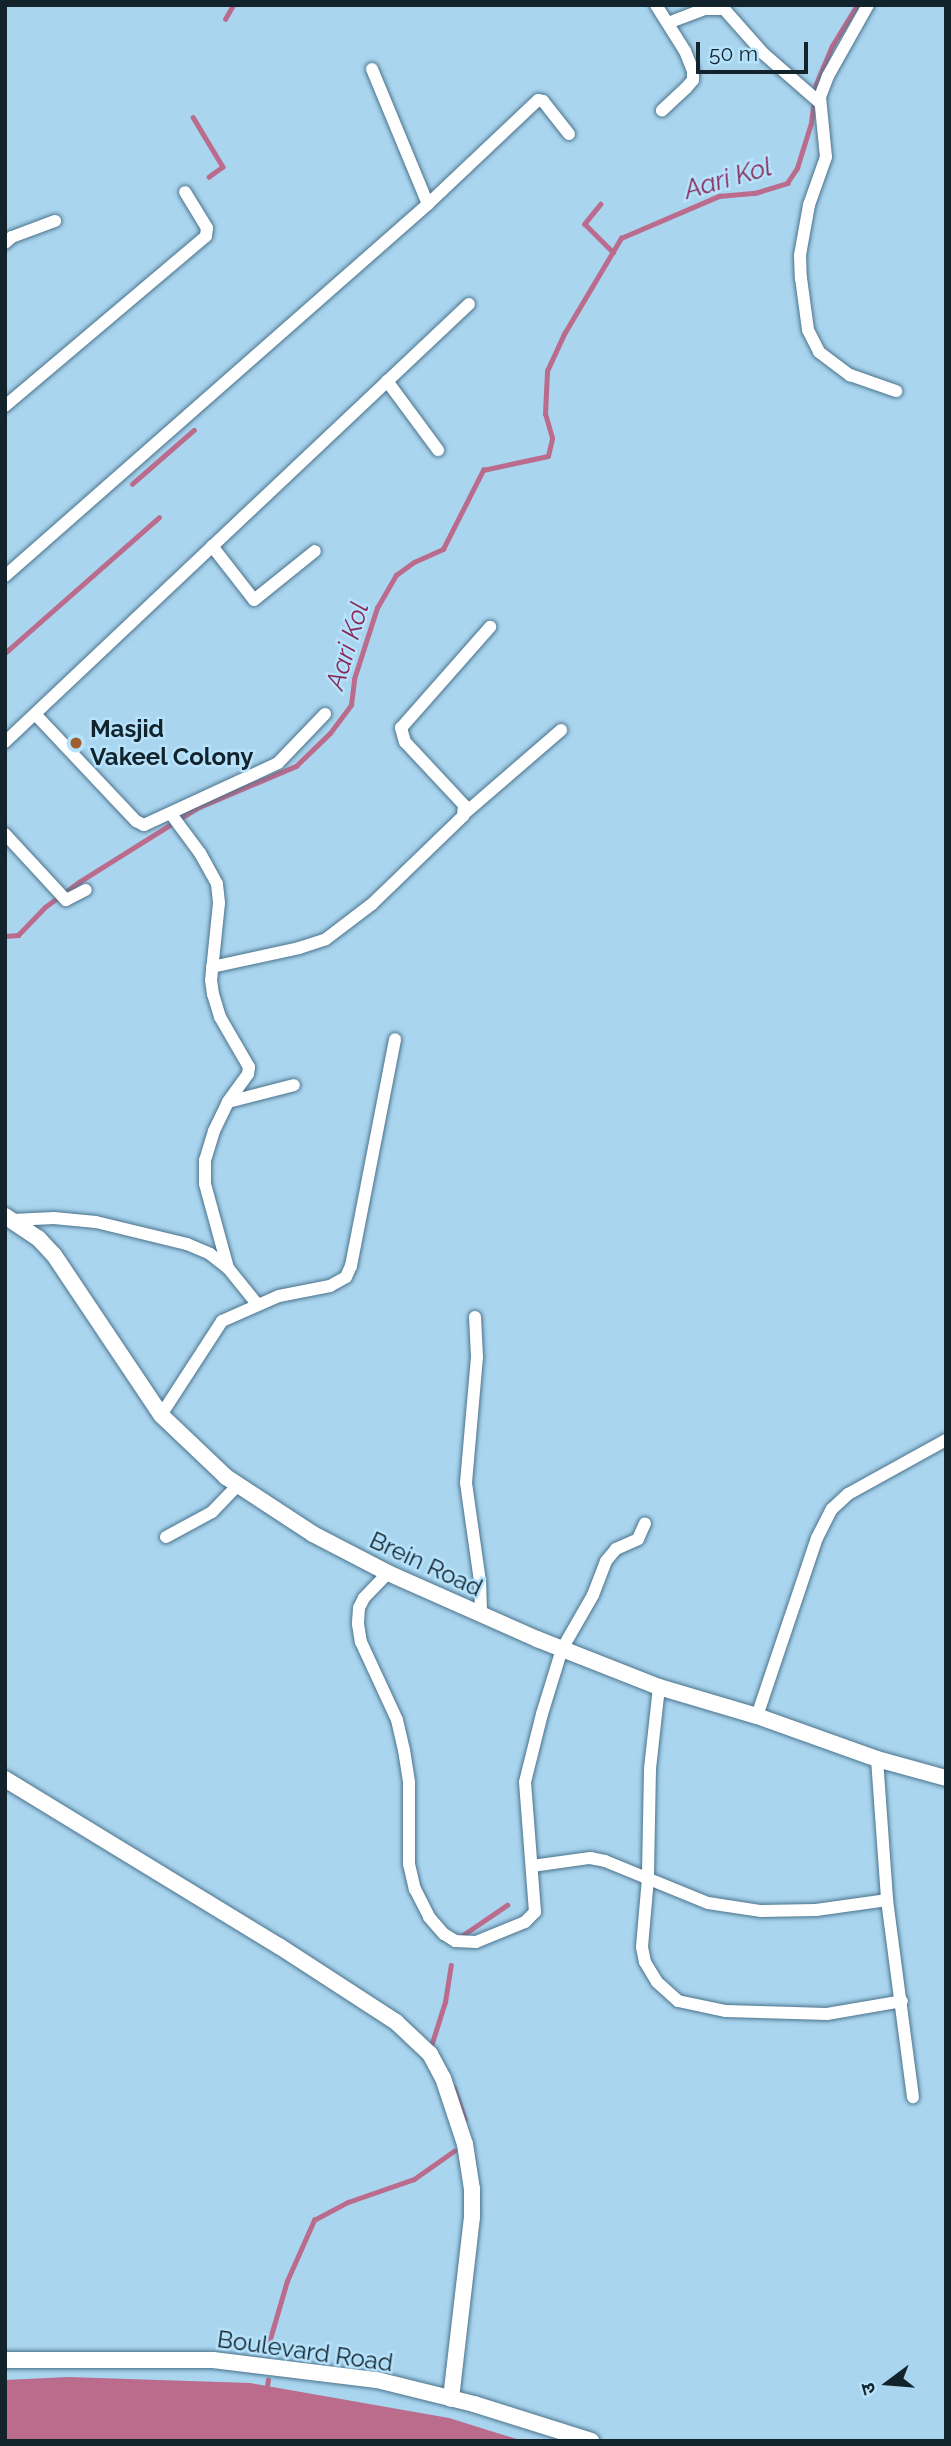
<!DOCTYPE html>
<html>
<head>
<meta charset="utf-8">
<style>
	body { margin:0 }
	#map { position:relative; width:951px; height:2446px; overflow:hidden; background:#aad5ef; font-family:Raleway,"Noto Sans Devanagari",sans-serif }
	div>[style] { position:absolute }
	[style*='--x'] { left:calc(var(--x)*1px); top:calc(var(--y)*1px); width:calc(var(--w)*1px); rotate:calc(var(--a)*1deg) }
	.water>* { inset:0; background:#bb6b8c }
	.stream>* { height:4.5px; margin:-2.25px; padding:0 2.25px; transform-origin:2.25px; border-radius:2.25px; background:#bb6b8c }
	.roads { filter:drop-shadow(0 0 2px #4b738b) drop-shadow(0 0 2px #4b738b) }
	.street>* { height:12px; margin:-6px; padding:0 6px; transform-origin:6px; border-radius:6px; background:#fff }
	.secondary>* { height:16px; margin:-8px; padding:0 8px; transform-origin:8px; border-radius:8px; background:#fff }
	.dots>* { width:19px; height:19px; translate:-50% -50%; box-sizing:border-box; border:4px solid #b6e2fc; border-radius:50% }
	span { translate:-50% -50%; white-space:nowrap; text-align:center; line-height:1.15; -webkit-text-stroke:5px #b6e2fc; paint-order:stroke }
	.poi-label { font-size:24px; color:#12232c; font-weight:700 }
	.left { translate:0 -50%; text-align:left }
	.street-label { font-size:24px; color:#12232c }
	.water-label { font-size:26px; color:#892857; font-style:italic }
	.frame { position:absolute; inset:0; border:7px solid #12232c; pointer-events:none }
	.north { position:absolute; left:853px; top:2348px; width:70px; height:70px; -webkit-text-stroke:5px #b6e2fc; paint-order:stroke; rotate:254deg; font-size:19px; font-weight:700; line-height:28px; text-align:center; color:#12232c }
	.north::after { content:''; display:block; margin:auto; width:24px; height:32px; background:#12232c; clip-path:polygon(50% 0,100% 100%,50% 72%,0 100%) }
	.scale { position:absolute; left:696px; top:42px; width:112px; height:32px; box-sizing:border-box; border:4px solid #12232c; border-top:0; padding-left:9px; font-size:21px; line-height:24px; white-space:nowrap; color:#12232c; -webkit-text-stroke:5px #b6e2fc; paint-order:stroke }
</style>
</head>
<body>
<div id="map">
	<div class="water">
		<i style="clip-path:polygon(68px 2377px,250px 2383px,449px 2418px,523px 2441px,5px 2441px,5px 2380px)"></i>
	</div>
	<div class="stream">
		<i style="--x:225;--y:19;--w:16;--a:-60"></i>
		<i style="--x:193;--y:117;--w:58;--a:59"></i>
		<i style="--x:223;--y:167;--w:17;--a:144"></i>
		<i style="--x:601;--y:204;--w:26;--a:129"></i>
		<i style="--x:585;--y:224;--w:40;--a:45"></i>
		<i style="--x:132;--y:484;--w:82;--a:-41.1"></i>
		<i style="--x:5;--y:653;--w:205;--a:-41.4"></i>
		<i style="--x:5;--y:936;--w:13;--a:-4"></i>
		<i style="--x:18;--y:935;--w:39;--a:-46"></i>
		<i style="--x:45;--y:907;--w:42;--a:-36.3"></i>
		<i style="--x:79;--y:882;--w:139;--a:-32.1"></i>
		<i style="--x:197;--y:808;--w:108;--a:-23"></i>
		<i style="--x:296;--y:766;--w:47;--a:-44.1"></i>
		<i style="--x:330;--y:733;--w:35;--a:-53"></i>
		<i style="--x:351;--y:705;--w:26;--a:-83"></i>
		<i style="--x:354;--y:679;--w:75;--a:-72.1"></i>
		<i style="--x:377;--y:608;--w:38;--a:-60"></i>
		<i style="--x:396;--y:575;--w:22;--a:-36"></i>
		<i style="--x:414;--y:562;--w:32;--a:-24"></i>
		<i style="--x:443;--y:549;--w:89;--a:-63.1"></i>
		<i style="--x:483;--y:470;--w:66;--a:-12.2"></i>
		<i style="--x:548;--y:456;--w:18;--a:-77"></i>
		<i style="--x:552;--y:438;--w:25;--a:-106"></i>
		<i style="--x:545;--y:414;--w:43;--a:-87.3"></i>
		<i style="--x:547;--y:371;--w:41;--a:-65.3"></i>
		<i style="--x:564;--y:334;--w:112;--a:-59.3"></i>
		<i style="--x:621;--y:238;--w:107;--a:-23.2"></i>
		<i style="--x:719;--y:196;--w:36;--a:-5"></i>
		<i style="--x:755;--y:193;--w:34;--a:-17"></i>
		<i style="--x:787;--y:183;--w:18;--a:-56"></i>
		<i style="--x:797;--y:168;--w:47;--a:-72.7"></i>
		<i style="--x:811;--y:123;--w:39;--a:-83"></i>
		<i style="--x:816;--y:84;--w:41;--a:-67.2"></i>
		<i style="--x:832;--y:46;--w:48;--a:-58.6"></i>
		<i style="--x:460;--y:1937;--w:57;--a:-34.2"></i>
		<i style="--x:432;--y:2043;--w:43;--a:-72.4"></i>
		<i style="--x:445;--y:2002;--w:37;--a:-81"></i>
		<i style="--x:454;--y:2087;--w:34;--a:71"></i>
		<i style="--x:269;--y:2353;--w:14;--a:-86"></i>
		<i style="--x:270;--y:2339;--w:60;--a:-73.7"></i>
		<i style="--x:287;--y:2281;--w:67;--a:-66.1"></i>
		<i style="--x:314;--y:2220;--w:38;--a:-28"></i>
		<i style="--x:348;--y:2202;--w:70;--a:-19.2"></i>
		<i style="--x:414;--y:2179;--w:49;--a:-35"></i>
		<i style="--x:267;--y:2386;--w:6;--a:-81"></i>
	</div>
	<div class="roads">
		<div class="street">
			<i style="--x:656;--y:5;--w:54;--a:57.8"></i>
			<i style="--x:685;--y:51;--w:22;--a:68"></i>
			<i style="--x:693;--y:71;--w:9;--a:90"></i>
			<i style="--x:693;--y:80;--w:11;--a:131"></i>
			<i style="--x:686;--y:88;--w:33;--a:137"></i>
			<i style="--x:868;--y:5;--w:81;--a:119.4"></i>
			<i style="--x:828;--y:76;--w:22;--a:111"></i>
			<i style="--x:820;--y:97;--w:60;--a:84.3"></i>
			<i style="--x:826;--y:157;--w:51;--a:109.5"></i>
			<i style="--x:809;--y:205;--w:51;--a:100.2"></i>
			<i style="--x:800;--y:255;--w:23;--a:88"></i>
			<i style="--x:801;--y:278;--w:52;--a:82.3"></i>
			<i style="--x:808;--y:330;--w:25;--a:63"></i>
			<i style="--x:819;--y:352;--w:39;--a:37"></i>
			<i style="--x:850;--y:375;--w:49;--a:19.2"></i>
			<i style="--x:668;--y:23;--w:39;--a:-21"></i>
			<i style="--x:704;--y:9;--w:20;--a:0"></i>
			<i style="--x:724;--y:9;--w:60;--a:48.4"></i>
			<i style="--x:764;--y:54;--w:73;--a:41.1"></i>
			<i style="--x:372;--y:69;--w:146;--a:67.5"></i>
			<i style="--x:5;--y:243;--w:9;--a:-41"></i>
			<i style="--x:12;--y:237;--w:46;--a:-20.4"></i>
			<i style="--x:387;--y:381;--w:86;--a:53.5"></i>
			<i style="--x:5;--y:406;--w:263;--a:-40.2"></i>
			<i style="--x:206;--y:236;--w:8;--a:-83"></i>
			<i style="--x:207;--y:228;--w:42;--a:-121.4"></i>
			<i style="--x:212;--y:546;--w:68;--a:52.1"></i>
			<i style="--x:254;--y:600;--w:78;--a:-38.8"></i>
			<i style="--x:5;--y:576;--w:563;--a:-41.33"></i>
			<i style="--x:428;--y:204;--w:151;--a:-43.4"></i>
			<i style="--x:538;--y:100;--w:5;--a:11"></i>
			<i style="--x:543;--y:101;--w:42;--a:51.8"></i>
			<i style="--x:36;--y:715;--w:146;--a:46.7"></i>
			<i style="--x:136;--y:821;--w:9;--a:27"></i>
			<i style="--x:144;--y:825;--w:148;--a:-24.8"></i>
			<i style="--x:278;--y:763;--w:68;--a:-46.2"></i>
			<i style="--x:5;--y:742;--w:638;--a:-43.35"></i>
			<i style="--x:465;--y:813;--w:127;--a:-40.8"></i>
			<i style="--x:171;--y:814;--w:49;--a:53.4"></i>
			<i style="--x:200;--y:853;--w:35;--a:61"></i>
			<i style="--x:217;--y:884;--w:19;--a:84"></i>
			<i style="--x:219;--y:903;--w:77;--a:95.9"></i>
			<i style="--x:211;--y:980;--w:14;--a:82"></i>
			<i style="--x:213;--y:994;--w:24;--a:73"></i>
			<i style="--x:220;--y:1017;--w:58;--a:59.9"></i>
			<i style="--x:249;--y:1067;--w:7;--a:98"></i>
			<i style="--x:248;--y:1074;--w:34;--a:126"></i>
			<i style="--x:228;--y:1102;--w:32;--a:116"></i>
			<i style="--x:214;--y:1131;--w:30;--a:107"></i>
			<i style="--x:205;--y:1160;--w:24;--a:90"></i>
			<i style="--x:205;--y:1184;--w:87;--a:74.7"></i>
			<i style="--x:5;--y:834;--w:90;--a:47.3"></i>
			<i style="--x:66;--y:900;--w:22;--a:-27"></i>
			<i style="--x:212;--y:967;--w:89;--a:-12.3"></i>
			<i style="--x:299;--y:948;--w:28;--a:-18"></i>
			<i style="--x:326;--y:939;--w:58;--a:-37.3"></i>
			<i style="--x:372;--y:904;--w:127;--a:-44"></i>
			<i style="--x:463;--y:816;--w:11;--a:-85"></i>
			<i style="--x:464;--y:805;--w:86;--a:-133.1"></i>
			<i style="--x:405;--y:742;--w:15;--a:-106"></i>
			<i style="--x:401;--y:728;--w:135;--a:-48.6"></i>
			<i style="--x:228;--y:1102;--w:68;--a:-14.4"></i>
			<i style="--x:12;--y:1220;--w:42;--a:-2.7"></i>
			<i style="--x:54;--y:1218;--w:42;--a:5.4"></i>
			<i style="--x:96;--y:1222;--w:94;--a:13.6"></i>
			<i style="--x:187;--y:1244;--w:25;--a:23"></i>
			<i style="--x:210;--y:1254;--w:23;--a:38"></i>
			<i style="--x:228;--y:1268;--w:46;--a:51.1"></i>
			<i style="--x:475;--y:1317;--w:40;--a:87.1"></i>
			<i style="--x:477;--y:1357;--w:126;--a:95"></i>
			<i style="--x:466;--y:1483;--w:99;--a:81.9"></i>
			<i style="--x:480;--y:1581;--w:34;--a:88"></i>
			<i style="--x:161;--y:1415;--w:112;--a:-57"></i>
			<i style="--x:222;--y:1321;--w:62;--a:-23.7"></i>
			<i style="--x:279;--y:1296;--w:52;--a:-11.1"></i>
			<i style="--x:330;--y:1286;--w:18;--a:-29"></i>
			<i style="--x:346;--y:1277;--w:12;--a:-66"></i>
			<i style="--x:351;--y:1266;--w:231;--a:-79"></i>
			<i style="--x:166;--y:1537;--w:52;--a:-28.5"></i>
			<i style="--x:212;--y:1512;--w:37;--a:-46"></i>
			<i style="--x:388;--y:1573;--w:35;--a:134"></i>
			<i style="--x:364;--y:1598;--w:11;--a:117"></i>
			<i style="--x:359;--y:1608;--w:16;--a:94"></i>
			<i style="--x:358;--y:1624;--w:18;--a:81"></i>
			<i style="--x:361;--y:1642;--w:86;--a:65.2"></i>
			<i style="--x:397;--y:1720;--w:31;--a:77"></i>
			<i style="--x:404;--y:1750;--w:33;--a:81"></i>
			<i style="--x:409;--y:1783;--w:81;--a:90"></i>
			<i style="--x:409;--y:1864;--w:26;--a:77"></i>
			<i style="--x:415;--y:1889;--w:31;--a:63"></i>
			<i style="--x:429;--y:1917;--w:23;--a:49"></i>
			<i style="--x:444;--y:1934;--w:13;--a:32"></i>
			<i style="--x:455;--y:1941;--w:21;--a:3"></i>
			<i style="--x:476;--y:1942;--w:53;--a:-22.2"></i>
			<i style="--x:525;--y:1922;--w:14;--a:-45"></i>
			<i style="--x:535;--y:1912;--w:130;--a:-94.4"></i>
			<i style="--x:525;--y:1782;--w:70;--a:-76"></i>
			<i style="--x:542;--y:1714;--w:68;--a:-72.9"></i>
			<i style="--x:562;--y:1649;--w:62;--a:-60.1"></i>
			<i style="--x:593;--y:1595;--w:36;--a:-69"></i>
			<i style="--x:606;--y:1561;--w:16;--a:-50"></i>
			<i style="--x:616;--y:1549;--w:24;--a:-24"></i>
			<i style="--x:638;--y:1539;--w:17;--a:-66"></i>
			<i style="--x:659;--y:1687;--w:82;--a:96.3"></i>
			<i style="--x:650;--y:1769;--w:109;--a:91.1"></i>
			<i style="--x:648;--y:1878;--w:69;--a:95"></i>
			<i style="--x:642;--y:1947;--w:15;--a:79"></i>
			<i style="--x:645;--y:1962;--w:23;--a:59"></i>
			<i style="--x:657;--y:1982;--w:28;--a:42"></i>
			<i style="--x:678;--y:2001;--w:49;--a:11.8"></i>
			<i style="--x:726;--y:2011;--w:101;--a:1.7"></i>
			<i style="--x:827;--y:2014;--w:76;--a:-9.8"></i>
			<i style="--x:757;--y:1716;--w:188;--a:-71.4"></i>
			<i style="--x:817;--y:1538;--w:33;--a:-63"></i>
			<i style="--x:832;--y:1509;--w:22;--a:-43"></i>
			<i style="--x:848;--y:1494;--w:112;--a:-28.9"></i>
			<i style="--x:877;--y:1759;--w:141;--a:85.9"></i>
			<i style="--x:887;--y:1900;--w:199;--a:82.5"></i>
			<i style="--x:532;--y:1866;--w:59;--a:-7.9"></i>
			<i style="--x:590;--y:1858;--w:15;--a:11"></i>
			<i style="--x:605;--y:1861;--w:111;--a:22.2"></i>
			<i style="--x:708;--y:1903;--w:54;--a:8.6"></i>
			<i style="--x:761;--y:1911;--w:55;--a:-1"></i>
			<i style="--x:816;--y:1910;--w:72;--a:-8"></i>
		</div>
		<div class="secondary">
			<i style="--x:5;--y:1216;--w:40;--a:34"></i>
			<i style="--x:38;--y:1238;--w:23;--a:47"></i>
			<i style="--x:54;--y:1255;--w:192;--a:56.2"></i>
			<i style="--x:161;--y:1415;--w:90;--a:43.6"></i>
			<i style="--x:226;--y:1477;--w:104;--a:33.2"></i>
			<i style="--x:313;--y:1534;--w:85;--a:27.5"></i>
			<i style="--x:388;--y:1573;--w:163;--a:23.9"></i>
			<i style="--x:537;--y:1639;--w:131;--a:21.5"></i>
			<i style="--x:659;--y:1687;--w:102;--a:16.5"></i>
			<i style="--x:757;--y:1716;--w:127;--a:19.7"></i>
			<i style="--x:877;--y:1759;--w:72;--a:15.4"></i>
			<i style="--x:5;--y:1779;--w:321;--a:31.4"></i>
			<i style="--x:279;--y:1946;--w:140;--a:33"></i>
			<i style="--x:396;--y:2022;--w:47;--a:43.3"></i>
			<i style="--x:430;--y:2054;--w:27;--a:62"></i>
			<i style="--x:443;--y:2078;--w:70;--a:71.6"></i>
			<i style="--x:465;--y:2144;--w:46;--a:81.2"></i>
			<i style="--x:472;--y:2189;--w:28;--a:90"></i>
			<i style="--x:472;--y:2217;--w:183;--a:96.6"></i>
			<i style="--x:5;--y:2360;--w:208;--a:0"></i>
			<i style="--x:213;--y:2360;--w:165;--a:7"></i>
			<i style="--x:377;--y:2380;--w:100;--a:13.9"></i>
			<i style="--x:474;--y:2404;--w:123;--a:17.5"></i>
		</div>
	</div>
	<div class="dots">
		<i style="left:76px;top:743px;background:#a25f2e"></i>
	</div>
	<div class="poi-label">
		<span class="left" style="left:90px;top:743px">Masjid<br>Vakeel Colony</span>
	</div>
	<div class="street-label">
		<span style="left:426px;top:1564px;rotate:25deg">Brein Road</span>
		<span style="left:305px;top:2351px;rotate:8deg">Boulevard Road</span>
	</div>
	<div class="water-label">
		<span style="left:728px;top:179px;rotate:-16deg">Aari Kol</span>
		<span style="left:348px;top:646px;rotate:-73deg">Aari Kol</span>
	</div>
	<div class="frame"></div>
	<div class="north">उ</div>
	<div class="scale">50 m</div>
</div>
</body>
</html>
